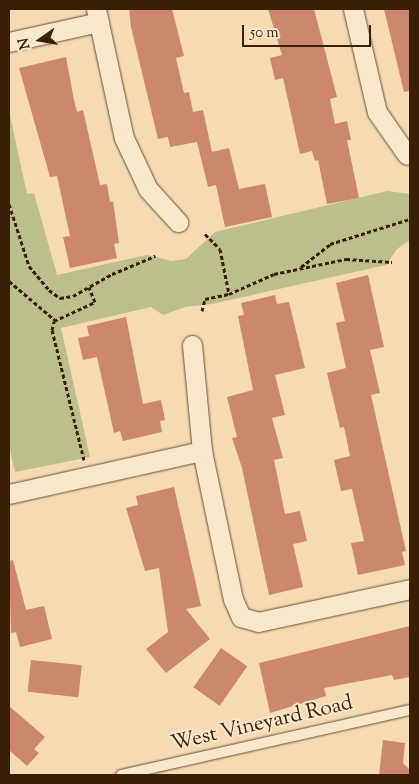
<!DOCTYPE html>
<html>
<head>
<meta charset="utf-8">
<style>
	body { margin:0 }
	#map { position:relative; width:419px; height:784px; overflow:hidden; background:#f5dab2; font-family:"Sorts Mill Goudy",serif }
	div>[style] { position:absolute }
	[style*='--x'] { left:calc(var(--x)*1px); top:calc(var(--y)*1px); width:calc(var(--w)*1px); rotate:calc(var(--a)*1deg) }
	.green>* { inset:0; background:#bcbf8c }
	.building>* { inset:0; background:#cd876a; transform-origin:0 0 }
	.path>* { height:3px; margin-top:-1.5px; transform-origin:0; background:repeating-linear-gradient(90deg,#392005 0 4px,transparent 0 6.5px) }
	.roads { filter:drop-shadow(0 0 1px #684e30) drop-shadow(0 0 1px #684e30) }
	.service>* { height:10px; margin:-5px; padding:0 5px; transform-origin:5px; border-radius:5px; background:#f8e7cd }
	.minor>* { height:19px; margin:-9.5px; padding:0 9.5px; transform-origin:9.5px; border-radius:9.5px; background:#f8e7cd }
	span { translate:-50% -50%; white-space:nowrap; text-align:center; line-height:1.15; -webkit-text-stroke:4px #f8e7cd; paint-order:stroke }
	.street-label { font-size:21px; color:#392005 }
	.frame { position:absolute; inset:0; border:10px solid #392005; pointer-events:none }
	.north { position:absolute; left:15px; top:15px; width:50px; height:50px; -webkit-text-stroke:4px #f8e7cd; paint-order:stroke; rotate:257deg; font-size:14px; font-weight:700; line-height:20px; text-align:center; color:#392005 }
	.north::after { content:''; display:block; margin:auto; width:18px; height:22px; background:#392005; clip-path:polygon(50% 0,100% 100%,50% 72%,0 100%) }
	.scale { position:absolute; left:242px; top:25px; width:129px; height:22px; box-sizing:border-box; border:2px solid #392005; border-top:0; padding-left:6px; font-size:15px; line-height:18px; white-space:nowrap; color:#392005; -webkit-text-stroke:4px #f8e7cd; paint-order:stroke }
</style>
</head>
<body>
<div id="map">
	<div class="green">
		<i style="clip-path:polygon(9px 111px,27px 194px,34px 193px,57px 275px,147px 255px,172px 261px,186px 259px,215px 232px,387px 191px,410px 194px,410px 240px,397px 249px,386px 265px,212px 304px,185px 307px,163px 315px,151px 307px,61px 328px,90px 457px,15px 472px,9px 445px)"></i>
	</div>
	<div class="building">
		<i style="clip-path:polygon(129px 9px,172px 9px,184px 56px,176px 58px,184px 93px,189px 92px,193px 112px,203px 110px,212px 152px,229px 148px,239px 189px,265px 184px,272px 217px,225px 227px,216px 185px,208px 187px,197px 142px,170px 147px,168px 137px,158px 139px,131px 27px)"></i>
		<i style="clip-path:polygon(268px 9px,314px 9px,337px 97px,330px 99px,335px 124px,347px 121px,351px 140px,347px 140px,359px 198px,327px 204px,318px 160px,315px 161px,312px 151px,300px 154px,283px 78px,275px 80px,270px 58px,282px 55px)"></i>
		<i style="clip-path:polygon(384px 9px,410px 9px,410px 91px,404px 92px)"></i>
		<i style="clip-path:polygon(66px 57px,74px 100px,77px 112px,83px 110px,100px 185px,107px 184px,110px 202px,113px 201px,119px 243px,114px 244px,117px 258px,70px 268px,63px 237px,70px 236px,57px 176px,50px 177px,19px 68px)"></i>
		<i style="clip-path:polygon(368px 275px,384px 347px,370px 350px,380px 393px,371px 395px,406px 551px,402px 552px,405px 565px,358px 575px,351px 543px,364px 541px,352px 489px,341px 491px,334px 460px,350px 456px,344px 427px,340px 428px,327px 373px,346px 368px,336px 323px,345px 321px,336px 283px)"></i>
		<i style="clip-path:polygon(275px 295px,277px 304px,289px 302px,305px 368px,275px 375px,285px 415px,272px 418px,283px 458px,274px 460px,285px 514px,300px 511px,307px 541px,293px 544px,303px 587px,269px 595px,242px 468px,232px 438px,237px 437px,227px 397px,253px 390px,238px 316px,244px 315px,241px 303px)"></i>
		<i style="clip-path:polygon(126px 317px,143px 404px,161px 400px,165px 420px,160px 421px,162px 432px,123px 441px,120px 431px,114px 433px,97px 357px,83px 360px,78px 338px,89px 336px,87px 326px)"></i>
		<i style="clip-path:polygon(174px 487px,201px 606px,186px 609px,210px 639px,166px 673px,146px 649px,168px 632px,159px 568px,145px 571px,126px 508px,138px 505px,136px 496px)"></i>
		<i style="clip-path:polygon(13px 560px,26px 610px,44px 606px,52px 639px,20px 647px,16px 632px,11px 633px,9px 561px)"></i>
		<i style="clip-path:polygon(410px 626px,410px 677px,394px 680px,392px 675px,324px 688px,326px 696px,270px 713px,259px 663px)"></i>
		<i style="left:221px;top:648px;width:32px;height:48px;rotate:35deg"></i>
		<i style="left:31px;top:660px;width:51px;height:32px;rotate:6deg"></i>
		<i style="clip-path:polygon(9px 706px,45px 737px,34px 749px,39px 753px,27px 766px,9px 750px)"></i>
		<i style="clip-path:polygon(383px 740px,405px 743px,403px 763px,410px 770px,410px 775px,379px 775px)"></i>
	</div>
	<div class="path">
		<i style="--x:9;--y:204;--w:65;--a:72.1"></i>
		<i style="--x:29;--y:266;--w:31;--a:50"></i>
		<i style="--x:49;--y:290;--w:14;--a:36"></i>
		<i style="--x:60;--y:298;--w:13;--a:-9"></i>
		<i style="--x:73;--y:296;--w:45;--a:-29.4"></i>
		<i style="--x:112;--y:274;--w:47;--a:-22.7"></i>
		<i style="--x:205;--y:234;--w:21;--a:45"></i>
		<i style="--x:220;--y:249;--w:46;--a:78.7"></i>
		<i style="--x:301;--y:267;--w:37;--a:-38"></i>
		<i style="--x:330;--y:244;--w:84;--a:-17.4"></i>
		<i style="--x:9;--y:281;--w:60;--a:40.3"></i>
		<i style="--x:202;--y:311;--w:12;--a:-76"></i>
		<i style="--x:205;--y:299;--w:25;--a:-12"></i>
		<i style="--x:229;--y:294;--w:49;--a:-24"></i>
		<i style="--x:274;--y:274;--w:74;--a:-11.8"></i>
		<i style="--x:346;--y:259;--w:46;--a:3.7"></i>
		<i style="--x:84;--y:460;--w:134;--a:-103.8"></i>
		<i style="--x:52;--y:330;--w:9;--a:-77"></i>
		<i style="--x:54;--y:321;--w:45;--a:-24.9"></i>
		<i style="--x:95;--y:302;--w:16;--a:-112"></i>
	</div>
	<div class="roads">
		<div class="service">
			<i style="--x:121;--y:775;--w:296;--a:-12.7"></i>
		</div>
		<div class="minor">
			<i style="--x:96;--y:9;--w:132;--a:77.8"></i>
			<i style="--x:124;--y:138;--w:56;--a:64.8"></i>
			<i style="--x:148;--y:189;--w:45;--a:47.7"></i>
			<i style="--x:353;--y:9;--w:106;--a:76.9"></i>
			<i style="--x:377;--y:112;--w:52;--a:55.1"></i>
			<i style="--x:9;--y:42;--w:92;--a:-12.5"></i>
			<i style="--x:192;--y:345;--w:106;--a:84.6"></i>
			<i style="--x:202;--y:451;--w:151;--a:78.2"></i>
			<i style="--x:233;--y:599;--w:20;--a:66"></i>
			<i style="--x:241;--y:617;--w:18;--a:16"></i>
			<i style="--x:258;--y:622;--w:156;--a:-12.2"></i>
			<i style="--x:9;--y:494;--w:198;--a:-12.6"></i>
		</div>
	</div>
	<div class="street-label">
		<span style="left:262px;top:724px;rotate:-13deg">West Vineyard Road</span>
	</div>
	<div class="frame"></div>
	<div class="north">N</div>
	<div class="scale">50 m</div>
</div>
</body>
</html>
